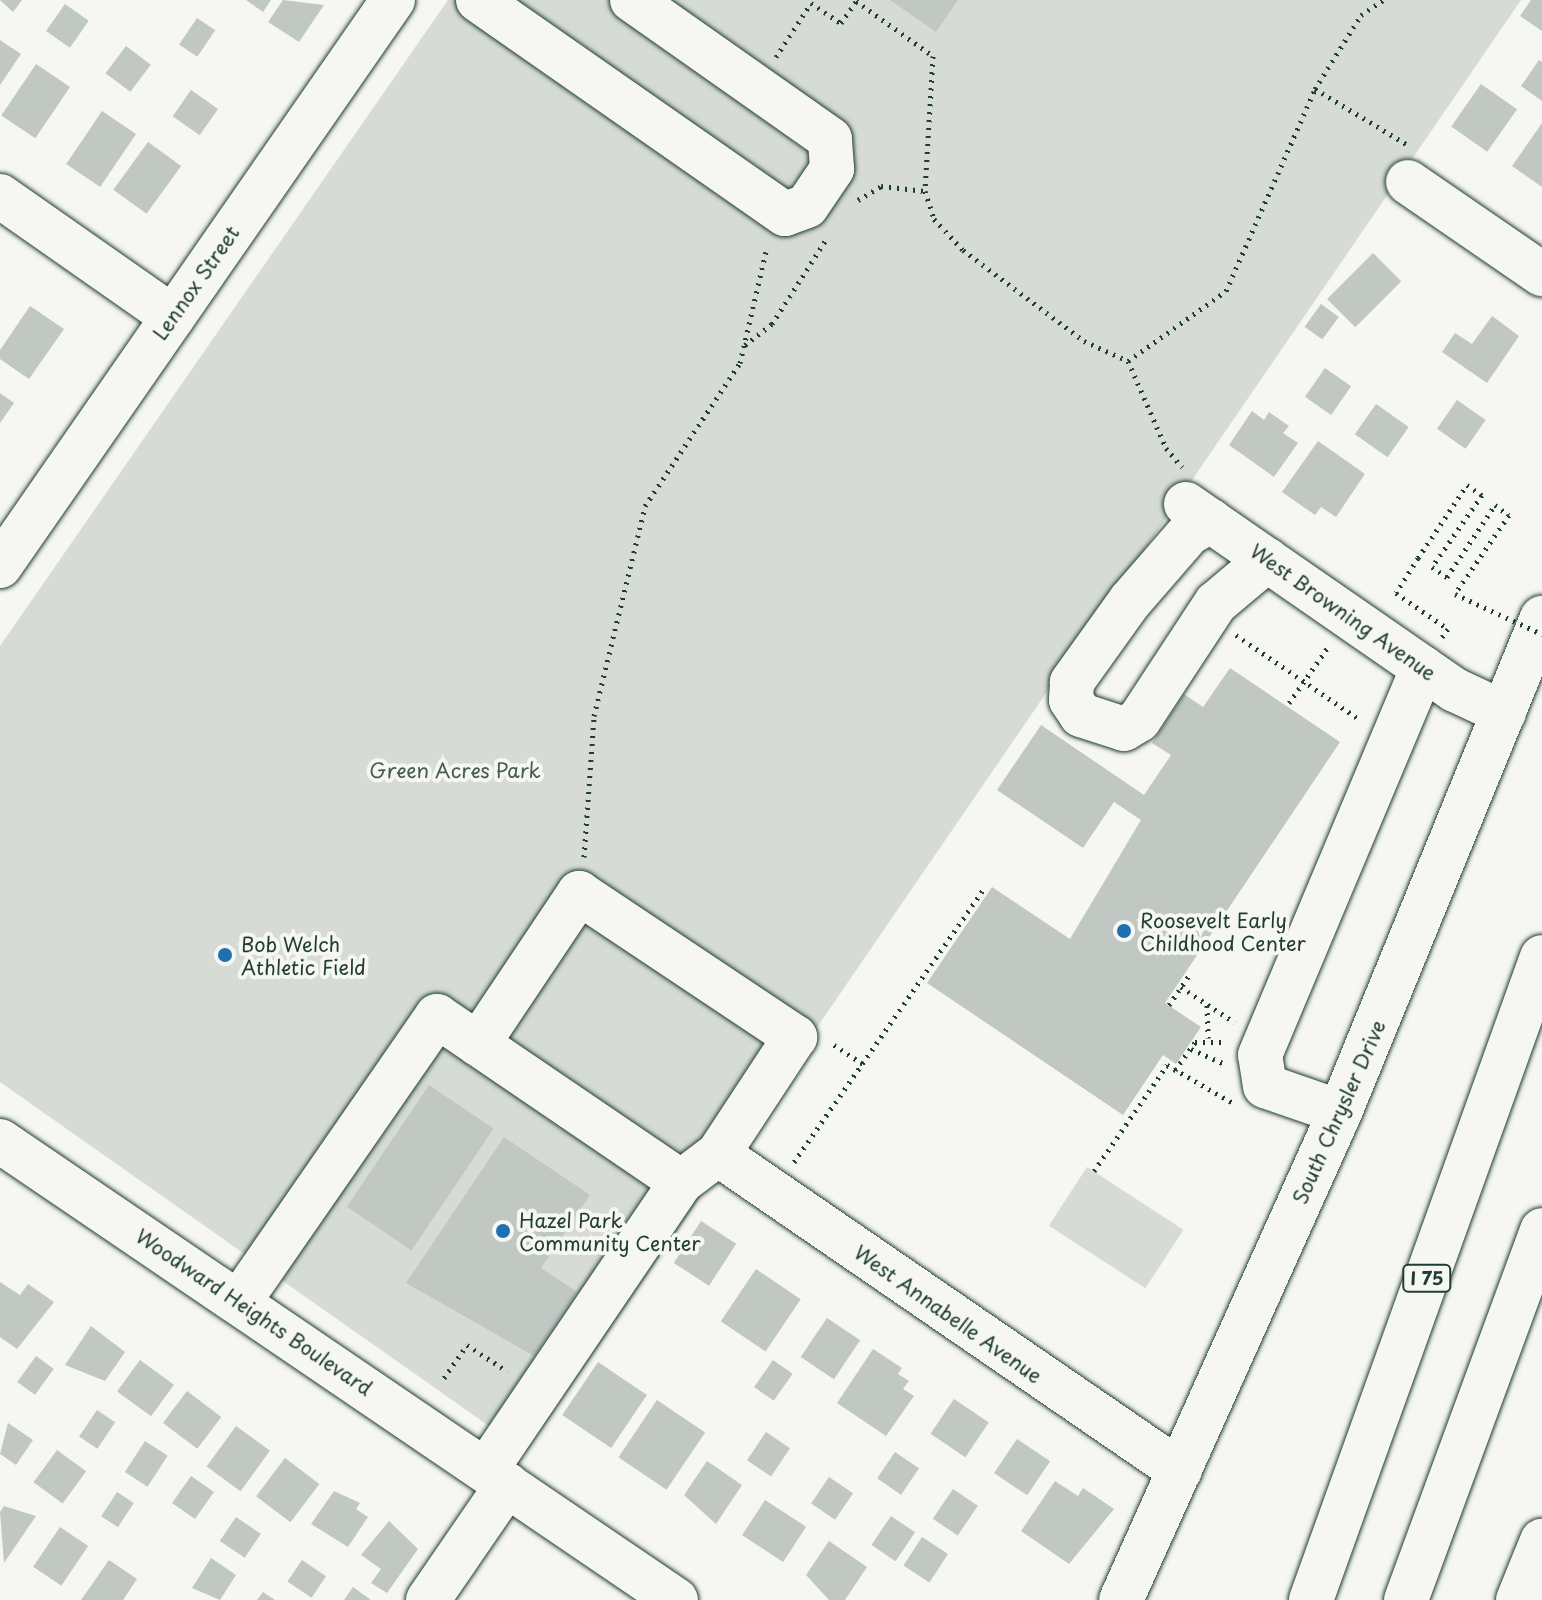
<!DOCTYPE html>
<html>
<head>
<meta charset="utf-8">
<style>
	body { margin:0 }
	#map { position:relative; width:1542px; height:1600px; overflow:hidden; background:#f6f6f2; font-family:"Playpen Sans",sans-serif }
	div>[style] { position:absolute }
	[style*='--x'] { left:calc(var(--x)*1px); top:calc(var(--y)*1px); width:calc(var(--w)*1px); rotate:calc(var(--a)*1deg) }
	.green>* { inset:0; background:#d6dbd6; transform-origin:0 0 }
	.building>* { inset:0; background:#c1c8c3; transform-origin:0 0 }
	.path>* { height:5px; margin-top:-2.5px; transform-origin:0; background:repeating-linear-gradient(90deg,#1f3d34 0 2px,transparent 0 8px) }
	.roads { filter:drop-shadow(0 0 2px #1f3d34) drop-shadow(0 0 2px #1f3d34) }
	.minor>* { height:44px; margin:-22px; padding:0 22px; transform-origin:22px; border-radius:22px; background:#f6f6f2 }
	.major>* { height:44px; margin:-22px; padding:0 22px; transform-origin:22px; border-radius:22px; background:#f6f6f2 }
	.highway>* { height:44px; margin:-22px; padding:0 22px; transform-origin:22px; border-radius:22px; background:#f6f6f2 }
	.path-bridge>* { height:5px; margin-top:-2.5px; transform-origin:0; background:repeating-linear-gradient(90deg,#1f3d34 0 2px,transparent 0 8px) }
	.dots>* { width:22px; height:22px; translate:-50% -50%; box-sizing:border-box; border:4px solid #f6f6f2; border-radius:50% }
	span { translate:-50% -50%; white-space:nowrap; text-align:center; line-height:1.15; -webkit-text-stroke:8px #f6f6f2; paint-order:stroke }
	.shield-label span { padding:2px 6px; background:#f6f6f2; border:2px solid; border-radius:6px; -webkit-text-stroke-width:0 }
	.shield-label { font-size:18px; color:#1f3d34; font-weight:700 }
	.street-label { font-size:20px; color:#1f3d34 }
	.park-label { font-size:20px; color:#445d54 }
	.poi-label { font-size:20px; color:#1f3d34 }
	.left { translate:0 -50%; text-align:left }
</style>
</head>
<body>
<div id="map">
	<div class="green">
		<i style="clip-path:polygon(448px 0,1521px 0,526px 1452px,0 1082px,0 646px)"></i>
		<i style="left:1087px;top:1167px;width:115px;height:70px;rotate:33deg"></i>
	</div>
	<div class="building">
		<i style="clip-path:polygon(0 0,22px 0,13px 12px)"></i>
		<i style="clip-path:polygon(246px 0,271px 0,263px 12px)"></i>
		<i style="clip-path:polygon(283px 0,324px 5px,299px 42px,268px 22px)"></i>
		<i style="clip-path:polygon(890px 0,958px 0,936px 32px)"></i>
		<i style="clip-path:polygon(1531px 0,1542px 0,1542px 31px,1520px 16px)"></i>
		<i style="left:65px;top:4px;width:29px;height:33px;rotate:35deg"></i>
		<i style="left:197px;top:18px;width:22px;height:32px;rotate:34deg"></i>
		<i style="clip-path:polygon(0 40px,21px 54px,0 85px)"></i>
		<i style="left:126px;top:46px;width:31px;height:34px;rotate:37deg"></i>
		<i style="clip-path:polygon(1539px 60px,1542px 62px,1542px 101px,1521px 86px)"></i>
		<i style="left:36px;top:64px;width:41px;height:62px;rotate:34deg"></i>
		<i style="left:1481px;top:84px;width:44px;height:52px;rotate:35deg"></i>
		<i style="left:191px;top:90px;width:33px;height:32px;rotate:35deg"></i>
		<i style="left:102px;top:111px;width:41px;height:64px;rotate:34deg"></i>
		<i style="clip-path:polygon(1542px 123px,1542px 187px,1512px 166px)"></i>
		<i style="left:148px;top:142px;width:41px;height:59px;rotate:36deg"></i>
		<i style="left:1373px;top:253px;width:40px;height:65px;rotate:45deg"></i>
		<i style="left:1321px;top:304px;width:22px;height:28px;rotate:36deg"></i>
		<i style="clip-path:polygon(30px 306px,64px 329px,29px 379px,0 359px,0 350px)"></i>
		<i style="clip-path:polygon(1492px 316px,1519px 336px,1487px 383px,1442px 352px,1455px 333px,1472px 344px)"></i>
		<i style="left:1325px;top:368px;width:32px;height:35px;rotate:35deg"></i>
		<i style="clip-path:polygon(0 393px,14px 403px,0 423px)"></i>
		<i style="left:1457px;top:400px;width:35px;height:35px;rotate:35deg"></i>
		<i style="left:1376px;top:404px;width:40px;height:37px;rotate:35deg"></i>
		<i style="clip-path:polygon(1252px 411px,1264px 420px,1269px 412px,1289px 426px,1283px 433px,1298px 443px,1274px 477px,1229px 445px)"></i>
		<i style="clip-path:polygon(1318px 441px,1365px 474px,1336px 517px,1321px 507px,1315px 515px,1282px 492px)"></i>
		<i style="clip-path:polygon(1230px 668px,1340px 742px,1165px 1003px,1201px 1027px,1176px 1064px,1163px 1055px,1123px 1115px,927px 983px,992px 887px,1070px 939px,1141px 820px,1114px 802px,1083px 848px,997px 790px,1041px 725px,1144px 795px,1171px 755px,1152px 743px,1184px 694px,1203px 707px)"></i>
		<i style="left:429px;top:1085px;width:78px;height:147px;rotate:34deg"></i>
		<i style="clip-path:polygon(504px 1137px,590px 1195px,541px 1268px,577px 1292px,534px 1356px,406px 1283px)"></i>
		<i style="left:701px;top:1221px;width:42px;height:50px;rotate:33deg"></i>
		<i style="left:756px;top:1269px;width:54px;height:63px;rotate:34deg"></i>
		<i style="clip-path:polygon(0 1282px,20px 1295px,28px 1284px,54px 1302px,17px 1349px,0 1337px)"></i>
		<i style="left:827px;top:1318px;width:40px;height:47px;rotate:34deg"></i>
		<i style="clip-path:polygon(91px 1326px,125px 1352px,105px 1381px,65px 1365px)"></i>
		<i style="clip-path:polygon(873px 1349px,902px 1368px,898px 1374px,909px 1381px,903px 1389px,914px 1396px,886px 1436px,837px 1403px)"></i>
		<i style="left:36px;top:1356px;width:22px;height:32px;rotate:36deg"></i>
		<i style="left:140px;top:1360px;width:42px;height:39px;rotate:36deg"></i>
		<i style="left:773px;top:1360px;width:24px;height:33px;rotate:35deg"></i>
		<i style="left:598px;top:1362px;width:59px;height:64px;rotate:34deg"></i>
		<i style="left:187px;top:1391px;width:43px;height:40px;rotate:37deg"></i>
		<i style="left:954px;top:1399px;width:42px;height:42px;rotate:34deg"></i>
		<i style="left:657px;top:1400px;width:58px;height:69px;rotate:34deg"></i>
		<i style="left:97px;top:1410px;width:22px;height:32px;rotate:34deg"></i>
		<i style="clip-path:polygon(8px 1423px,33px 1440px,16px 1465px,0 1454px)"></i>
		<i style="left:236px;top:1426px;width:42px;height:50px;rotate:36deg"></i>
		<i style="left:766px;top:1432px;width:29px;height:34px;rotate:34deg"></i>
		<i style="left:1017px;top:1439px;width:40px;height:41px;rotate:34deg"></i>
		<i style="left:145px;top:1441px;width:27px;height:37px;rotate:33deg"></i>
		<i style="left:57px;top:1450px;width:36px;height:40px;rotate:36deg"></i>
		<i style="left:895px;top:1452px;width:29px;height:32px;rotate:34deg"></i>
		<i style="left:285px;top:1458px;width:43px;height:48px;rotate:37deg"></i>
		<i style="clip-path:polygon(707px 1461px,742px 1485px,716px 1524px,684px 1495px)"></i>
		<i style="left:191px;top:1476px;width:28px;height:33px;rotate:35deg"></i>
		<i style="left:829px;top:1477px;width:29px;height:32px;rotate:34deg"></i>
		<i style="clip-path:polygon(1055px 1481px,1078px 1496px,1083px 1488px,1114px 1509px,1069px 1564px,1021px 1531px)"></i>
		<i style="left:953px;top:1489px;width:30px;height:36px;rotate:34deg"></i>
		<i style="clip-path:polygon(334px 1491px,360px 1503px,356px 1509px,368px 1517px,348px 1547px,311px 1524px)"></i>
		<i style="left:117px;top:1492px;width:20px;height:29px;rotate:33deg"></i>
		<i style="left:765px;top:1500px;width:49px;height:42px;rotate:33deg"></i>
		<i style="clip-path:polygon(4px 1506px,36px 1516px,4px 1563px,0 1512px)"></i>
		<i style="left:891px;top:1516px;width:29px;height:35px;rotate:34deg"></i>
		<i style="left:236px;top:1517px;width:30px;height:29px;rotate:34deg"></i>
		<i style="clip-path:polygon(389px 1521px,418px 1549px,387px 1593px,371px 1583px,381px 1569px,361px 1555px)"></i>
		<i style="left:60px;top:1527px;width:34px;height:48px;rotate:34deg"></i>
		<i style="left:922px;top:1537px;width:31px;height:34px;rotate:33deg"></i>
		<i style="clip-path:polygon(829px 1541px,867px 1567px,845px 1600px,829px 1600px,806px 1575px)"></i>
		<i style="clip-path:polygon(211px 1558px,236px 1575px,220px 1600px,192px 1588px)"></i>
		<i style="clip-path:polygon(109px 1560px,137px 1579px,123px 1600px,81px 1600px)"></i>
		<i style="left:302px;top:1560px;width:29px;height:26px;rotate:34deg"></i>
		<i style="clip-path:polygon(353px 1587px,371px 1600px,344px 1600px)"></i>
		<i style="clip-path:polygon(263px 1592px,275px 1600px,257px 1600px)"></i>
	</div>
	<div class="path">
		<i style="--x:856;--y:1;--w:95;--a:35.5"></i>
		<i style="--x:933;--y:56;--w:135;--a:93.4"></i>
		<i style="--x:925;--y:191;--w:29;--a:72"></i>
		<i style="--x:934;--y:219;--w:42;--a:46.9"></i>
		<i style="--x:963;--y:250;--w:151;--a:36.9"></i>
		<i style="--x:1084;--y:341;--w:48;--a:24.4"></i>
		<i style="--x:1128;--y:361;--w:95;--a:66.4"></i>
		<i style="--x:1166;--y:448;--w:25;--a:50"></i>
		<i style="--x:776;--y:57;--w:64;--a:-57.1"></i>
		<i style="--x:811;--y:3;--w:36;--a:34"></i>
		<i style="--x:841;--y:23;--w:28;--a:-55"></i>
		<i style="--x:1315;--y:89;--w:109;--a:31.1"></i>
		<i style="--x:858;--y:200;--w:27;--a:-31"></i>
		<i style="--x:881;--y:186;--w:44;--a:6.5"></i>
		<i style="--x:745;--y:345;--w:34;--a:-38"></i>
		<i style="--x:772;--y:324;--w:102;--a:-57.4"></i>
		<i style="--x:1128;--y:361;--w:120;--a:-35.5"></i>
		<i style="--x:1226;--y:291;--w:221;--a:-66.2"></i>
		<i style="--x:1315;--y:89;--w:87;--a:-58.1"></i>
		<i style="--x:1361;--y:15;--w:27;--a:-34"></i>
		<i style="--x:1418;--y:558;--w:41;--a:122.2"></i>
		<i style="--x:1396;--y:593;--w:63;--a:34.7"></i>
		<i style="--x:1448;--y:629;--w:10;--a:127"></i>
		<i style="--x:1236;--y:635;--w:150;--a:34.4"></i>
		<i style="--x:1289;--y:703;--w:68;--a:-55.1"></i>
		<i style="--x:584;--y:857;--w:141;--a:-85.9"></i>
		<i style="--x:594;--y:716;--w:216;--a:-76.3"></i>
		<i style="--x:645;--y:506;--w:172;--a:-56.4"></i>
		<i style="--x:740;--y:363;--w:119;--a:-76.9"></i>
		<i style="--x:1181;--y:987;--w:64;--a:33.4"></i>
		<i style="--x:1169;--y:1005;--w:37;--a:-56"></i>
		<i style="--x:1207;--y:1005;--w:33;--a:88"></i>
		<i style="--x:834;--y:1045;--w:35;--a:33"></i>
		<i style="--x:1191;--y:1049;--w:36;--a:24"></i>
		<i style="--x:1175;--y:1070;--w:34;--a:-54"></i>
		<i style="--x:1195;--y:1042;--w:32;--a:0"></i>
		<i style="--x:794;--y:1162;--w:335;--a:-55.2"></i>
		<i style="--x:1094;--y:1171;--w:129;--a:-55.4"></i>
		<i style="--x:1167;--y:1065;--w:76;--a:29.9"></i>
		<i style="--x:444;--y:1378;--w:40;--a:-55.1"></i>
		<i style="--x:467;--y:1345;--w:48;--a:33"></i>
	</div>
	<div class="roads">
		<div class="minor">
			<i style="--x:478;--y:0;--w:374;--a:34.9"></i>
			<i style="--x:785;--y:214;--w:23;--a:-20"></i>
			<i style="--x:807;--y:206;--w:45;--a:-56"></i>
			<i style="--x:832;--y:169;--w:30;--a:-94"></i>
			<i style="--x:830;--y:139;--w:242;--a:-144.9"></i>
			<i style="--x:1408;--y:182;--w:163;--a:34.5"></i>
			<i style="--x:0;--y:196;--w:211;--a:35"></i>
			<i style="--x:1186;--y:504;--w:327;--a:34.7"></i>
			<i style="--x:1455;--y:690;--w:54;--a:25.1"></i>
			<i style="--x:1211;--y:521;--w:25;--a:151"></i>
			<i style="--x:1189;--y:533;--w:90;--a:130.9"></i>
			<i style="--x:1130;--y:601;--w:100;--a:125.6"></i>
			<i style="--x:1072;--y:682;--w:18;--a:93"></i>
			<i style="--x:1071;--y:700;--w:18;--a:56"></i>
			<i style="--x:1081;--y:715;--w:45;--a:18"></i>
			<i style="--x:1124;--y:729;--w:17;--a:-31"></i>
			<i style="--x:1139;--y:720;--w:140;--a:-56.7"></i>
			<i style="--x:1216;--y:603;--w:67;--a:-40.1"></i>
			<i style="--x:0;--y:566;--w:689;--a:-55.23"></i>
			<i style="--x:478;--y:1044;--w:182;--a:-56.2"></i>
			<i style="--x:579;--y:893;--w:260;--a:33.7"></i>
			<i style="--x:795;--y:1037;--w:140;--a:123.3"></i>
			<i style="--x:718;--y:1154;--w:46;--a:142.9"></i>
			<i style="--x:681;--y:1182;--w:348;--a:124.1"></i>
			<i style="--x:1340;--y:1112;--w:79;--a:-160.9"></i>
			<i style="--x:1265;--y:1086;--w:31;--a:-99"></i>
			<i style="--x:1260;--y:1055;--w:420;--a:-67.2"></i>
			<i style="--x:0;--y:1141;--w:817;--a:34.18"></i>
			<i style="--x:718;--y:1154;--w:560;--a:34.46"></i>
			<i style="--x:239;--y:1302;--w:348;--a:-55.3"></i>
			<i style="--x:437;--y:1016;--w:295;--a:34.2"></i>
			<i style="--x:428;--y:1600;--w:140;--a:-55.5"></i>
		</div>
		<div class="major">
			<i style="--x:1121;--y:1600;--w:535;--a:-65.83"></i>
			<i style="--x:1340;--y:1112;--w:534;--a:-67.76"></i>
			<i style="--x:1518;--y:1600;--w:64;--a:-67.9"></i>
		</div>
		<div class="highway">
			<i style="--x:1311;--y:1600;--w:683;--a:-70.24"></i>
			<i style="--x:1406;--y:1600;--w:394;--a:-69.8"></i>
		</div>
	</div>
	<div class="path-bridge">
		<i style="--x:1418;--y:558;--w:88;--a:-56.1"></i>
		<i style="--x:1467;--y:485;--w:18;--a:34"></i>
		<i style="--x:1482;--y:495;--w:88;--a:124.8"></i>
		<i style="--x:1432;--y:567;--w:18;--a:34"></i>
		<i style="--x:1447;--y:577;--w:87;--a:-56.3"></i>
		<i style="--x:1495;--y:505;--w:17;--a:36"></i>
		<i style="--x:1509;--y:515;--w:96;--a:124.4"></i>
		<i style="--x:1455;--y:594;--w:96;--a:24.7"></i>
	</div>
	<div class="dots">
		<i style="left:1124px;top:931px;background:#1f6fb2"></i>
		<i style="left:225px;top:955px;background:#1f6fb2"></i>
		<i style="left:503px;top:1231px;background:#1f6fb2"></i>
	</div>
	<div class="shield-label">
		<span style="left:1427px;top:1278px">I 75</span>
	</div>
	<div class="street-label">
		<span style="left:196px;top:283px;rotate:-55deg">Lennox Street</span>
		<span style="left:1343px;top:612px;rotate:35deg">West Browning Avenue</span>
		<span style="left:1339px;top:1112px;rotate:-66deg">South Chrysler Drive</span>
		<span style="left:254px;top:1312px;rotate:34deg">Woodward Heights Boulevard</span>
		<span style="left:948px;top:1314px;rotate:35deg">West Annabelle Avenue</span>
	</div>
	<div class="park-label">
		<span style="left:455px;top:770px">Green Acres Park</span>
	</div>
	<div class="poi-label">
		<span class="left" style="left:1140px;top:932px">Roosevelt Early<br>Childhood Center</span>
		<span class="left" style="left:241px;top:956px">Bob Welch<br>Athletic Field</span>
		<span class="left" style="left:519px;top:1232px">Hazel Park<br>Community Center</span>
	</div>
</div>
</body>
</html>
